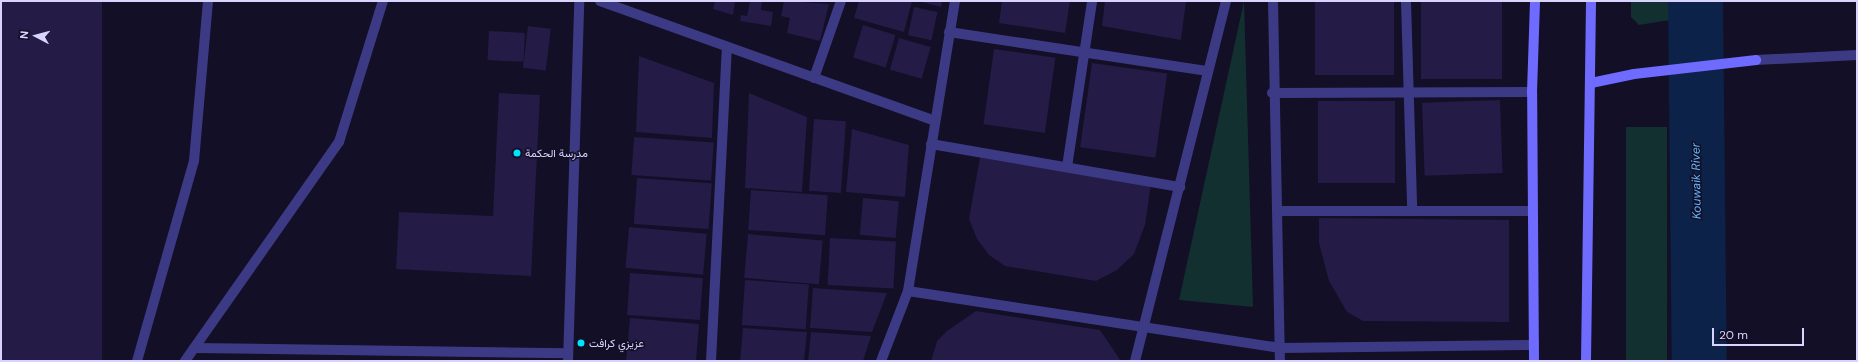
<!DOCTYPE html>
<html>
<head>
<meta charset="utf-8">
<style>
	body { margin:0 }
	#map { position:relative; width:1858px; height:362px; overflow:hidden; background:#130f26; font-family:"DM Sans",Vazirmatn,sans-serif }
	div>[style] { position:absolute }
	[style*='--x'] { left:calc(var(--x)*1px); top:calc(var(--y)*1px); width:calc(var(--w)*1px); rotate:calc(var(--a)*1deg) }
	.green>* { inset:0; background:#12302f; transform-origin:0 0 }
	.river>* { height:55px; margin:-27.5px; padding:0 27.5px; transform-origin:27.5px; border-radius:27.5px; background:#0c2248 }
	.building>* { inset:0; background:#241b47; transform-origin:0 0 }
	.lane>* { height:10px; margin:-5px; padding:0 5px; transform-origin:5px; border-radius:5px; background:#3d3a85 }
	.street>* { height:10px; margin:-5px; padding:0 5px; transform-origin:5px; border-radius:5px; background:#3d3a85 }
	.secondary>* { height:10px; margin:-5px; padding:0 5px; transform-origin:5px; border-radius:5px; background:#6f6bff }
	.dots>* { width:11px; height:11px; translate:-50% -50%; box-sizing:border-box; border:2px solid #130f26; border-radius:50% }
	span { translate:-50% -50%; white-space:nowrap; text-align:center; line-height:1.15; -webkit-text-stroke:3px #130f26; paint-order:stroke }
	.poi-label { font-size:11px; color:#d9d4ff }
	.left { translate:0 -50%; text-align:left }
	.water-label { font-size:12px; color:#62b6ff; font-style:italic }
	.frame { position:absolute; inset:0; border:2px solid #d9d4ff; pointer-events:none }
	.north { position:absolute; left:16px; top:16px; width:40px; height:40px; -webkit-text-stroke:3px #130f26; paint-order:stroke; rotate:276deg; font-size:11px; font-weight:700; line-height:16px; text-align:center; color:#d9d4ff }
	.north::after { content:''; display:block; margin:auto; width:14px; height:18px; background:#d9d4ff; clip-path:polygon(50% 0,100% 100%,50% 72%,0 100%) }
	.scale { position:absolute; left:1712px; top:328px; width:92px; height:18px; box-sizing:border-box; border:2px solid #d9d4ff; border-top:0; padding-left:5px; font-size:12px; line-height:14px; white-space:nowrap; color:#d9d4ff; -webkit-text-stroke:3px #130f26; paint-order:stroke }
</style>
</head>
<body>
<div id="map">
	<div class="green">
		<i style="clip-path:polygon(1244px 1px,1253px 307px,1179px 300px)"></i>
		<i style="clip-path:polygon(1631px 1px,1670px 1px,1670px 20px,1639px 25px,1631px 17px)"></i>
		<i style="left:1667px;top:127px;width:234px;height:41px;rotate:90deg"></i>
	</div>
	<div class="river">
		<i style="--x:1695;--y:1;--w:360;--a:89.4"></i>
	</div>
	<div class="building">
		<i style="left:1px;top:1px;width:101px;height:360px"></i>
		<i style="clip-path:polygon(715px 1px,735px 1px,733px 15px,713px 9px)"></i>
		<i style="clip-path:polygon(750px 1px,762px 2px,761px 10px,773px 12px,771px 26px,740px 21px,741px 15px,747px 16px)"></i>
		<i style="clip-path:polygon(784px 1px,829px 4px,820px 41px,787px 33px,790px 18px,781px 16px)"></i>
		<i style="clip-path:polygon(859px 1px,912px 1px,904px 32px,854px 18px)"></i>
		<i style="clip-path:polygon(918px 1px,942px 1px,941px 7px)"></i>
		<i style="clip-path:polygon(1002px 1px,1070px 1px,1065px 33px,999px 23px)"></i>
		<i style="clip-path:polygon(1105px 1px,1186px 1px,1181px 40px,1102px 26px)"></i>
		<i style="left:1315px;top:1px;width:79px;height:74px"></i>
		<i style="left:1421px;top:1px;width:81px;height:78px"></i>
		<i style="left:914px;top:7px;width:24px;height:29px;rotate:12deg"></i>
		<i style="left:863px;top:25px;width:34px;height:34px;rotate:17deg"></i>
		<i style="left:528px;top:26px;width:23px;height:42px;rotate:7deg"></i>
		<i style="left:489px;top:31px;width:36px;height:29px;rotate:3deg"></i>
		<i style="left:899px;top:38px;width:33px;height:33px;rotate:16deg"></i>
		<i style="left:994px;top:49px;width:62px;height:76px;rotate:8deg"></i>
		<i style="clip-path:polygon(639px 56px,714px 83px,712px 138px,636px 132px)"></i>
		<i style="left:1092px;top:63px;width:76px;height:85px;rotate:8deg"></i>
		<i style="clip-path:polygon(499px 93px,540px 95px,531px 276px,396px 269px,399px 212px,493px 216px)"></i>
		<i style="clip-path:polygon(749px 93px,807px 117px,802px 192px,745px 188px)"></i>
		<i style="left:1500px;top:100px;width:73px;height:78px;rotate:88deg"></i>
		<i style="left:1318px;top:101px;width:77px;height:82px"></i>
		<i style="left:814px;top:119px;width:32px;height:72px;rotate:4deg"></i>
		<i style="clip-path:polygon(852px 129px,909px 145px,905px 197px,846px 192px)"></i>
		<i style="left:634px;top:137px;width:80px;height:38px;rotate:4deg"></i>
		<i style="clip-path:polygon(980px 157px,1151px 184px,1145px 225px,1134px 254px,1117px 270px,1096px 281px,1005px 266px,989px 255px,977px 239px,969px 219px)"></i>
		<i style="left:637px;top:178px;width:75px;height:46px;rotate:4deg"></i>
		<i style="left:751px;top:190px;width:77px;height:40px;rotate:4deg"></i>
		<i style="left:863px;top:198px;width:36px;height:37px;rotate:5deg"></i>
		<i style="clip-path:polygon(1319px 218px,1509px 220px,1509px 322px,1363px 321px,1347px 312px,1329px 281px,1319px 243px)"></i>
		<i style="left:629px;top:227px;width:78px;height:41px;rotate:5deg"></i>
		<i style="left:748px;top:234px;width:75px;height:44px;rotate:5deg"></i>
		<i style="left:830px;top:238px;width:66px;height:47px;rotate:3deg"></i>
		<i style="left:630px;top:273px;width:73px;height:42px;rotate:4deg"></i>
		<i style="left:745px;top:280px;width:64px;height:45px;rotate:4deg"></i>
		<i style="clip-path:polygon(813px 288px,887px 293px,872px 332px,810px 328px)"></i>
		<i style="clip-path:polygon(976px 311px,1100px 330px,1121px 361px,931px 361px,937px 341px,947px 331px)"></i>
		<i style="clip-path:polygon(630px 318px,699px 324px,696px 361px,626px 361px)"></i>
		<i style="clip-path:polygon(743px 328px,807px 332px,804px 361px,740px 361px)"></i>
		<i style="clip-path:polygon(811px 332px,871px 336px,863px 361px,808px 361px)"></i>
	</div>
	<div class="lane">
		<i style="--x:137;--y:361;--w:208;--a:-74.1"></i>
		<i style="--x:194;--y:161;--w:161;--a:-85"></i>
	</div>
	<div class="street">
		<i style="--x:600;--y:1;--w:354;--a:19.7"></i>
		<i style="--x:1273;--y:1;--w:360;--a:88.9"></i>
		<i style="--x:1406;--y:1;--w:208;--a:88.3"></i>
		<i style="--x:949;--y:32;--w:262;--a:8.6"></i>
		<i style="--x:1756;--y:60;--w:101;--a:-2.8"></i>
		<i style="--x:814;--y:78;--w:82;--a:-70.7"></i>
		<i style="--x:1272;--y:93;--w:260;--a:-0.2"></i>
		<i style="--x:931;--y:144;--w:253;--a:9.8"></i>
		<i style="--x:1067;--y:167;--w:168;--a:-81.4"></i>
		<i style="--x:1277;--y:211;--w:255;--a:0"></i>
		<i style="--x:908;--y:291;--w:377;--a:8.7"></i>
		<i style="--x:1281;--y:348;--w:253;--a:-0.7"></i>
		<i style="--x:194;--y:348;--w:374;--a:0.8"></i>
		<i style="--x:185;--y:361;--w:268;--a:-54.9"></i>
		<i style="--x:339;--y:142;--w:148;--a:-72.7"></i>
		<i style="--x:568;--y:361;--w:360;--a:-88.2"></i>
		<i style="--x:711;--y:361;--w:314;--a:-87.1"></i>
		<i style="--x:881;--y:361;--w:75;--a:-68.9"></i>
		<i style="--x:908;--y:291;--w:294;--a:-80.8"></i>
		<i style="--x:1135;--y:361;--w:371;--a:-75.8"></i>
	</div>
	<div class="secondary">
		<i style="--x:1591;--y:83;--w:44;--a:-11.8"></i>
		<i style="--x:1634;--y:74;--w:123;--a:-6.5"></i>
		<i style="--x:1534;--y:361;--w:269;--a:-90.4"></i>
		<i style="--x:1532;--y:92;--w:91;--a:-88.1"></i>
		<i style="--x:1586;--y:361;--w:360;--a:-89.2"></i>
	</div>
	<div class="dots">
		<i style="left:517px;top:153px;background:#00e5ff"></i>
		<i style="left:581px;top:343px;background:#00e5ff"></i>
	</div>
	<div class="poi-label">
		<span class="left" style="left:525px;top:153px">مدرسة الحكمة</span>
		<span class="left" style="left:589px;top:343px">عزيزي كرافت</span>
	</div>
	<div class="water-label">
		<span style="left:1697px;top:181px;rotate:-91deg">Kouwaik River</span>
	</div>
	<div class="frame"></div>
	<div class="north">N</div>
	<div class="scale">20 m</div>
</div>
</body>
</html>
